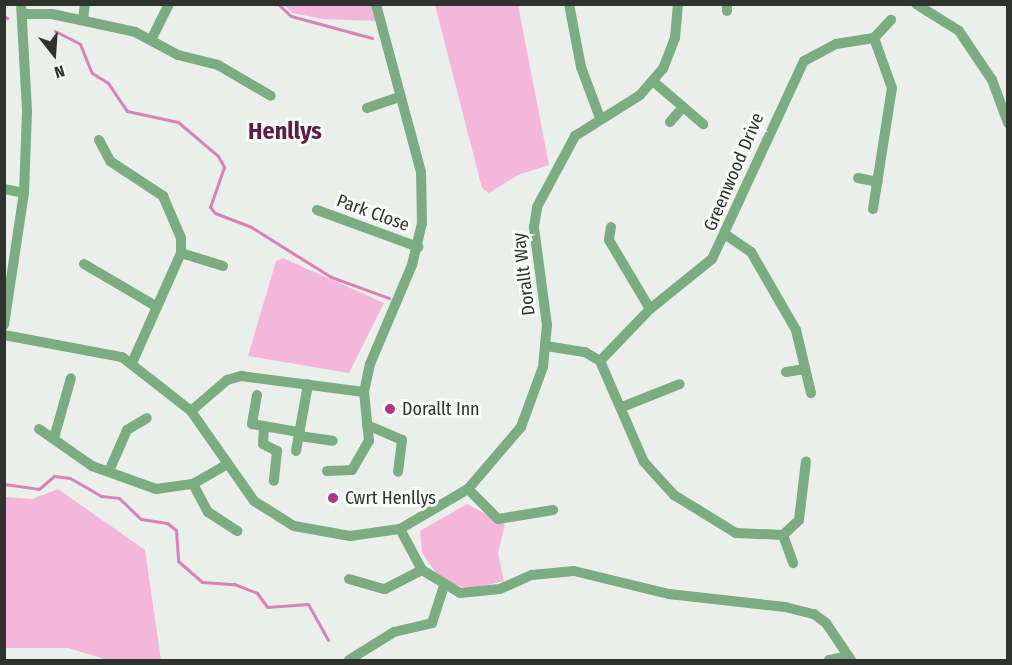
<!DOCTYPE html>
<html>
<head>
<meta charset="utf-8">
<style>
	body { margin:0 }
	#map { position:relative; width:1012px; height:665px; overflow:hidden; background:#ebefeb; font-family:"Fira Sans Condensed",sans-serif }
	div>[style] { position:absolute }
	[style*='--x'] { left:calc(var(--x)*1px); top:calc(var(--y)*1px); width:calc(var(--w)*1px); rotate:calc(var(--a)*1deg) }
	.green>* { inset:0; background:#f4b7db }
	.stream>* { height:3px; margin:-1.5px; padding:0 1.5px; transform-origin:1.5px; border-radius:1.5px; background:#d683b6 }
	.minor>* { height:10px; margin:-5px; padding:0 5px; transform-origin:5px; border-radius:5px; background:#7cac81 }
	.dots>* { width:16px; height:16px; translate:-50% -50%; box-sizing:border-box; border:3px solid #f8fcf9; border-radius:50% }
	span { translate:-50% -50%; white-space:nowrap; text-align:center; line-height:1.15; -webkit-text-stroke:6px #f8fcf9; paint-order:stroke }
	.street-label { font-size:18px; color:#303230 }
	.poi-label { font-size:18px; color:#303230 }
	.left { translate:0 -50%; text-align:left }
	.district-label { font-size:24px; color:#5b2047; font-weight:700 }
	.frame { position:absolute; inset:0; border:6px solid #303230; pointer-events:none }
	.north { position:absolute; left:24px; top:24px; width:60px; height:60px; -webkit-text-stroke:4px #f8fcf9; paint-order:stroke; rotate:163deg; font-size:16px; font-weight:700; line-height:24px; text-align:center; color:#303230 }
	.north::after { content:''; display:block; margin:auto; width:21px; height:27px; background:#303230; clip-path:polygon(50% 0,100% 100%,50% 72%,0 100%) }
</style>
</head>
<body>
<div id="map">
	<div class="green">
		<i style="clip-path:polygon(284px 5px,372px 5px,376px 21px,322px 19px,293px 13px)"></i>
		<i style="clip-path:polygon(435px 5px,518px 5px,549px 165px,518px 175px,489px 193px,482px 188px)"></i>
		<i style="clip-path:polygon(283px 258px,384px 303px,349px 373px,248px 356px,276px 261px)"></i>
		<i style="clip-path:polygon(58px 489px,145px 550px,161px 660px,108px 660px,68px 648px,5px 648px,5px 497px,32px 499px)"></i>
		<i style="clip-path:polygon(467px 504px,505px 524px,498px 554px,504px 581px,470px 589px,454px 584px,436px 573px,422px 553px,420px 531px)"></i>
	</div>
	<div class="stream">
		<i style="--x:278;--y:4;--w:18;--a:43"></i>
		<i style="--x:291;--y:16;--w:84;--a:15.2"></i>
		<i style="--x:4;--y:16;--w:4;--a:34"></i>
		<i style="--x:55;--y:31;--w:28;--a:27"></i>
		<i style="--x:80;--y:44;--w:31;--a:68"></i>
		<i style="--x:92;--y:73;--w:19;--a:32"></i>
		<i style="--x:108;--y:83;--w:34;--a:56"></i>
		<i style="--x:127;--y:111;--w:52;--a:12.2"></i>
		<i style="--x:178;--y:122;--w:52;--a:40.4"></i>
		<i style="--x:218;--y:156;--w:13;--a:61"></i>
		<i style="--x:224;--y:167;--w:42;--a:109.3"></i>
		<i style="--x:210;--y:207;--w:8;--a:50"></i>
		<i style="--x:215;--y:213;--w:39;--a:21"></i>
		<i style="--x:251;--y:227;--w:94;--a:32"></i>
		<i style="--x:331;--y:277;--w:62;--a:19.9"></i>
		<i style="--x:4;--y:484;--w:35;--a:8"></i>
		<i style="--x:39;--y:489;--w:20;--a:-41"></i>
		<i style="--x:54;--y:476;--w:16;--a:7"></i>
		<i style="--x:70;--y:478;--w:36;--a:30"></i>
		<i style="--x:101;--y:496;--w:18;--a:6"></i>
		<i style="--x:119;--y:498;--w:30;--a:44"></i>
		<i style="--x:141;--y:519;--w:26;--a:9"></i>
		<i style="--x:167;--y:523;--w:11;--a:38"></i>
		<i style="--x:176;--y:530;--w:31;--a:86"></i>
		<i style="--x:178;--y:561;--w:32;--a:41"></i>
		<i style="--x:202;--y:582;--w:32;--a:4"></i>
		<i style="--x:234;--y:584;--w:25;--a:21"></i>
		<i style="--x:257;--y:593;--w:17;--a:54"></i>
		<i style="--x:267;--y:607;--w:41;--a:-4.2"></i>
		<i style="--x:308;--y:604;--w:41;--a:60.9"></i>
	</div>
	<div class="minor">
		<i style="--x:569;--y:4;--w:64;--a:79.2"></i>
		<i style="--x:581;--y:67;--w:54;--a:69.6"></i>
		<i style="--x:916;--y:4;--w:51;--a:32.1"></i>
		<i style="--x:959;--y:31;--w:59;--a:56"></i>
		<i style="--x:992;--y:80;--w:46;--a:69.6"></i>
		<i style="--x:727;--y:11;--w:7;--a:-90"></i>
		<i style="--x:22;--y:14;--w:30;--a:0"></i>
		<i style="--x:52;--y:14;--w:85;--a:12.2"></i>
		<i style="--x:135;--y:32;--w:49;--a:28.1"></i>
		<i style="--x:178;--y:55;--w:41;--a:14"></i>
		<i style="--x:218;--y:65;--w:61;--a:30.3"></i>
		<i style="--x:83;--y:20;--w:16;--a:-83"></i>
		<i style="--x:151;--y:40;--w:40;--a:-63.4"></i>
		<i style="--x:654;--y:82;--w:65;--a:40.6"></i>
		<i style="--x:367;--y:108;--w:34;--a:-19"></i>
		<i style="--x:670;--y:122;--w:20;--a:-49"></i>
		<i style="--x:99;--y:140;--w:24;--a:62"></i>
		<i style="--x:110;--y:161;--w:64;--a:33.4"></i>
		<i style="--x:163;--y:196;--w:46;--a:66.8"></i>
		<i style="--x:181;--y:238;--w:15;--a:90"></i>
		<i style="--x:181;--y:253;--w:120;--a:114"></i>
		<i style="--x:858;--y:178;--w:20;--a:11"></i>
		<i style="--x:4;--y:189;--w:20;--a:11"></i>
		<i style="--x:873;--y:209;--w:122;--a:-81.1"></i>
		<i style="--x:892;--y:88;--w:53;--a:-109.8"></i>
		<i style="--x:317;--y:210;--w:108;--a:20.1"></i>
		<i style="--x:611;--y:227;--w:13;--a:99"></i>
		<i style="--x:609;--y:240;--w:80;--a:59.3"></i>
		<i style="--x:726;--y:235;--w:30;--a:34"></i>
		<i style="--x:751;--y:252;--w:90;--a:60"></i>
		<i style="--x:796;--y:330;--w:65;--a:76.6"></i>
		<i style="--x:181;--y:253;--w:44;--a:17.2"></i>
		<i style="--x:84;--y:264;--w:81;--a:30.4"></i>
		<i style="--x:4;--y:325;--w:134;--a:-81.4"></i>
		<i style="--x:24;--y:193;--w:83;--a:-87.9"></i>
		<i style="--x:27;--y:110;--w:106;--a:-93.2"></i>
		<i style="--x:4;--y:335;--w:120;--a:10.6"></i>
		<i style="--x:122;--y:357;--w:88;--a:38"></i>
		<i style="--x:191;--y:411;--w:48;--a:-40.7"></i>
		<i style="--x:227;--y:380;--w:15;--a:-16"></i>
		<i style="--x:241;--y:376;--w:124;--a:7.4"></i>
		<i style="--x:546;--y:346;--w:39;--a:9"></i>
		<i style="--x:585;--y:352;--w:17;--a:31"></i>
		<i style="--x:600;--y:361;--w:110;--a:66.5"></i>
		<i style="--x:644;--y:462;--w:45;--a:47.7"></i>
		<i style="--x:674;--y:495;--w:73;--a:31.5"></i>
		<i style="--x:736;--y:533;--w:47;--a:2.4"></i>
		<i style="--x:783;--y:535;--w:22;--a:-43"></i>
		<i style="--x:799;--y:520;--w:59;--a:-83.2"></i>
		<i style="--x:600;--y:361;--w:72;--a:-46.1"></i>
		<i style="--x:650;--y:309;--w:80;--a:-38.9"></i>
		<i style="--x:712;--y:259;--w:218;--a:-65.1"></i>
		<i style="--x:804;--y:61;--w:36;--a:-28"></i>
		<i style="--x:836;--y:44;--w:38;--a:-9"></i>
		<i style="--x:874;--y:38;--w:25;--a:-47"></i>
		<i style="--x:786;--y:372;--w:19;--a:-9"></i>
		<i style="--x:257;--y:395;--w:29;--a:100"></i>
		<i style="--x:252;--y:424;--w:48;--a:9.7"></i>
		<i style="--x:622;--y:407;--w:62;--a:-21.6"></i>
		<i style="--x:191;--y:411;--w:110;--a:55"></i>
		<i style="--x:254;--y:501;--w:47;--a:32"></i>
		<i style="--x:294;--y:526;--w:57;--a:10.1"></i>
		<i style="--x:350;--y:536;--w:50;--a:-8"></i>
		<i style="--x:400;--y:529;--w:79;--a:-30.5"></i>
		<i style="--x:468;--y:489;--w:82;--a:-49.5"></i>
		<i style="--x:521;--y:427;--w:64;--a:-69.9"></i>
		<i style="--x:543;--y:367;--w:42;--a:-84.6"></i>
		<i style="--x:547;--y:325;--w:99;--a:-97.6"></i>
		<i style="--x:534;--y:227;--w:20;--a:-81"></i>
		<i style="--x:537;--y:207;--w:81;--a:-61.8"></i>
		<i style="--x:575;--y:136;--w:77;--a:-32.2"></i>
		<i style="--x:640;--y:95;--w:35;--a:-49"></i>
		<i style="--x:663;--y:69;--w:33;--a:-69"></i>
		<i style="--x:675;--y:38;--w:34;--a:-85"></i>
		<i style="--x:367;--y:425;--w:38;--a:23"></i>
		<i style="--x:402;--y:440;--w:32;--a:97"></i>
		<i style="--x:264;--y:426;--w:18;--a:93"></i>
		<i style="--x:263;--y:444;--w:16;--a:27"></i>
		<i style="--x:277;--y:451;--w:30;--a:96"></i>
		<i style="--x:39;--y:429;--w:65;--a:34.9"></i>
		<i style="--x:92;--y:466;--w:68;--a:19.8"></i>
		<i style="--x:156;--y:489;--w:37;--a:-8"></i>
		<i style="--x:193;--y:484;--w:38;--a:-30"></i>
		<i style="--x:299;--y:436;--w:34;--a:8"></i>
		<i style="--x:54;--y:438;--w:62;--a:-74.2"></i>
		<i style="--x:296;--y:451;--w:68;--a:-79.8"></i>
		<i style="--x:109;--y:471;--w:45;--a:-66.3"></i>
		<i style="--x:127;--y:430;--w:23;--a:-31"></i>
		<i style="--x:327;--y:471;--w:25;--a:-2"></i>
		<i style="--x:352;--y:470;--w:34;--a:-60"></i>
		<i style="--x:369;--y:441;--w:49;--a:-95.8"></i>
		<i style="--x:364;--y:392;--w:29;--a:-78"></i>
		<i style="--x:370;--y:364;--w:108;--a:-67"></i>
		<i style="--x:412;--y:265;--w:43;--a:-76.6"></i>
		<i style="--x:422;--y:223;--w:51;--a:-91.1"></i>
		<i style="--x:421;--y:172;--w:174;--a:-105"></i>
		<i style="--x:193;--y:484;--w:32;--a:62"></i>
		<i style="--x:208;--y:512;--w:35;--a:33"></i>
		<i style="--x:468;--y:489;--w:42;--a:45"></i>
		<i style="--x:498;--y:519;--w:56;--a:-9.3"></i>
		<i style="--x:400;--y:529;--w:47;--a:61.8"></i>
		<i style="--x:422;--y:570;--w:44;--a:31.2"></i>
		<i style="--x:460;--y:593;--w:40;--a:-5.7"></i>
		<i style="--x:500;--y:589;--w:35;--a:-24"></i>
		<i style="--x:532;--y:575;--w:42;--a:-5.4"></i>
		<i style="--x:574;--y:571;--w:98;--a:13.6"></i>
		<i style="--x:669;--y:594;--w:117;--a:6.4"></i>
		<i style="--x:785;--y:607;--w:30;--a:14"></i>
		<i style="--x:814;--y:614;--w:15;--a:37"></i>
		<i style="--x:826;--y:623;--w:45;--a:56"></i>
		<i style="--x:783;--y:535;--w:30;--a:70"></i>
		<i style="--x:349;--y:579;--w:37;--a:16"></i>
		<i style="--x:385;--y:589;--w:42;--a:-27.2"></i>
		<i style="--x:349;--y:660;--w:53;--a:-31.9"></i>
		<i style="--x:394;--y:632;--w:39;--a:-13"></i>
		<i style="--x:432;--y:623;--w:39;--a:-72"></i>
		<i style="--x:829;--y:660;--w:20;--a:-11"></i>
	</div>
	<div class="dots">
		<i style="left:390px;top:409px;background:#af3589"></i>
		<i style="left:333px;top:498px;background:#af3589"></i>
	</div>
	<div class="street-label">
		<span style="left:734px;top:172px;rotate:-67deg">Greenwood Drive</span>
		<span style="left:373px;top:213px;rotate:20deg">Park Close</span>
		<span style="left:524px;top:274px;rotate:-97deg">Dorallt Way</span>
	</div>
	<div class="poi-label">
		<span class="left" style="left:402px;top:409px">Dorallt Inn</span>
		<span class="left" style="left:345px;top:498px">Cwrt Henllys</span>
	</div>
	<div class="district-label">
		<span style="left:285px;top:132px">Henllys</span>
	</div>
	<div class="frame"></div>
	<div class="north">N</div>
</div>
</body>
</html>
